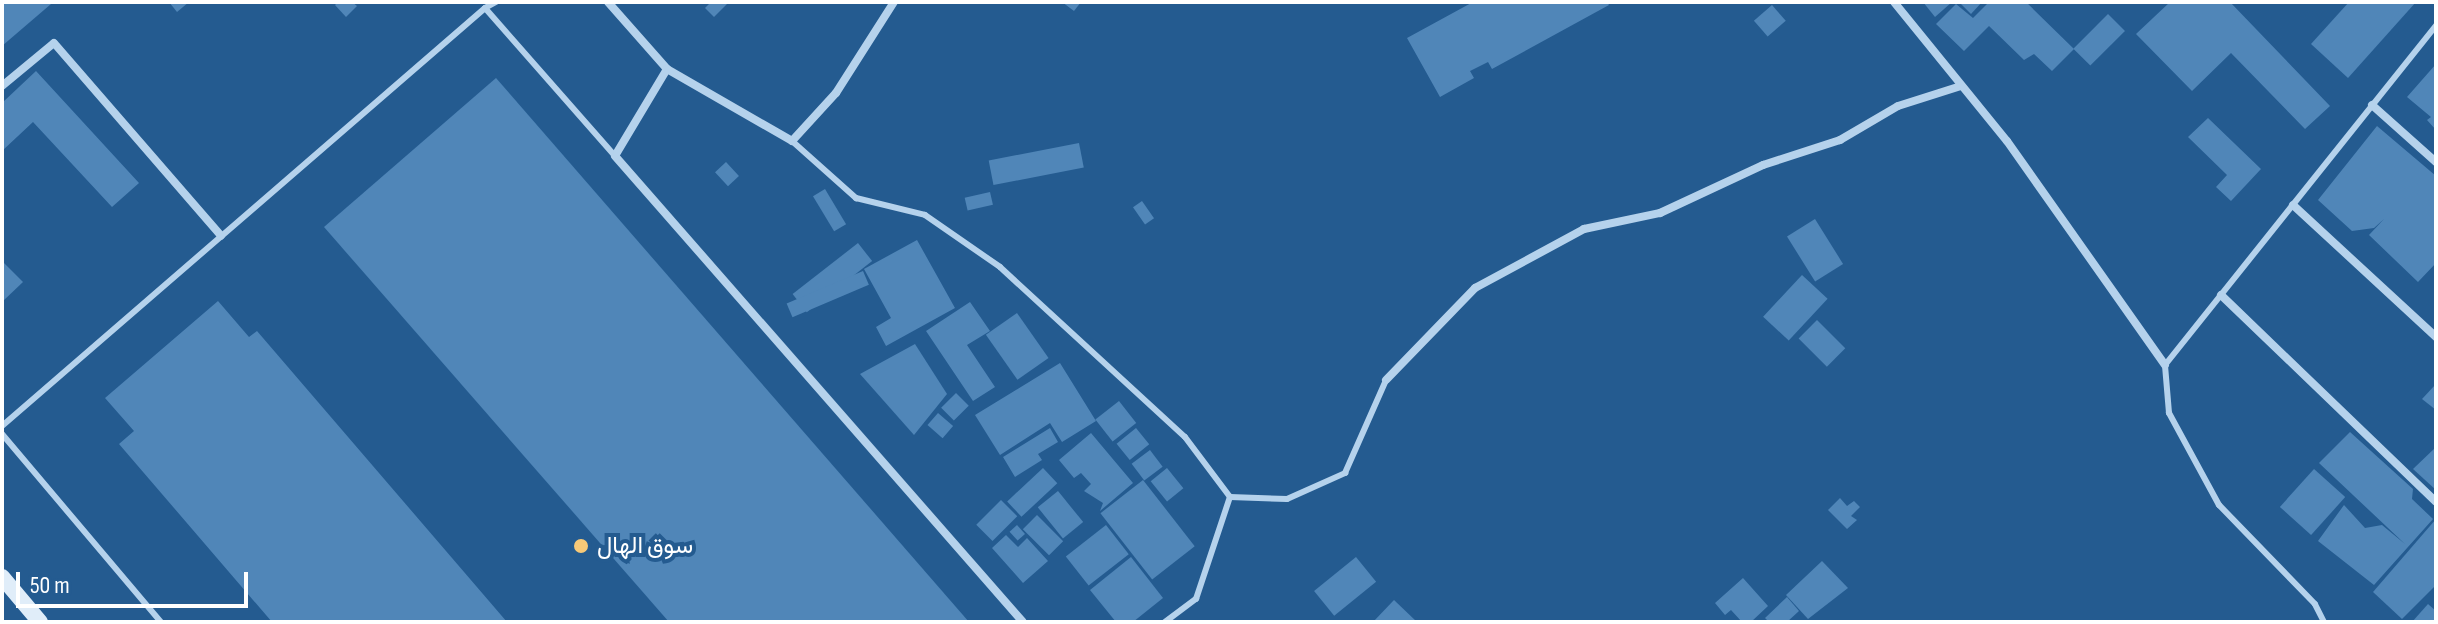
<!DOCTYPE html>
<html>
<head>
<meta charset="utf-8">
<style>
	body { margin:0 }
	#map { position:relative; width:2438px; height:624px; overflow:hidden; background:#245b90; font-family:"Sofia Sans Condensed",Vazirmatn,sans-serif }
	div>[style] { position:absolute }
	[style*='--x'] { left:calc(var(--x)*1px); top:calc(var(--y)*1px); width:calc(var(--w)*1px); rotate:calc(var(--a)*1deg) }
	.building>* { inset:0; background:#5086b8; transform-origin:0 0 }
	.lane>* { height:6px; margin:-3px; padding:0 3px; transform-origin:3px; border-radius:3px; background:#b5d2ec }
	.street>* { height:8px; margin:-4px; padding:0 4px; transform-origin:4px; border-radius:4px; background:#b5d2ec }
	.secondary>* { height:16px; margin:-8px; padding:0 8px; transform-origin:8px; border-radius:8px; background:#e0edf9 }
	.dots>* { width:22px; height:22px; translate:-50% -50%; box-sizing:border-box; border:4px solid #245b90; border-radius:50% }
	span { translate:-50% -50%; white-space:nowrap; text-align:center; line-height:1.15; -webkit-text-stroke:8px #245b90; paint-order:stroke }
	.poi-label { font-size:24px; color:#fff }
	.left { translate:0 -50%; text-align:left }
	.frame { position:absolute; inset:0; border:4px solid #fff; pointer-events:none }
	.scale { position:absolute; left:16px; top:572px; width:232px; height:36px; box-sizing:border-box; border:4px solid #fff; border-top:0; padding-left:10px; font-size:24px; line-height:28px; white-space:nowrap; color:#fff; -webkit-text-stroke:6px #245b90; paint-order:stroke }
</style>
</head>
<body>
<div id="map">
	<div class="building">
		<i style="clip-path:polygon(2px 2px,50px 2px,51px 4px,2px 46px)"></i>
		<i style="clip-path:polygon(169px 2px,189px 2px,177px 12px)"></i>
		<i style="clip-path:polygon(338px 2px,352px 2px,357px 6px,346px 17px,335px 5px)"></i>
		<i style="clip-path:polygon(711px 2px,729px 2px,714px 17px,705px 8px)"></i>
		<i style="clip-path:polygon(1062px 2px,1081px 2px,1074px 11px)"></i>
		<i style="clip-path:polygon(1473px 2px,1607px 2px,1609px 5px,1492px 69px,1488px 62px,1470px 71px,1474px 78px,1440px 97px,1407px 38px)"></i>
		<i style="clip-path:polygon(1923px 2px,1952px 2px,1935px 17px)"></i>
		<i style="clip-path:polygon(1959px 2px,1982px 2px,1971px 14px)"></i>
		<i style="clip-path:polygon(1989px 2px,2026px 2px,2074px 49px,2052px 71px,2034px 54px,2024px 60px,1989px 26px,1964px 51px,1936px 24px,1956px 4px,1973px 18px)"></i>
		<i style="clip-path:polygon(2170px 2px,2230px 2px,2330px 106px,2305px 129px,2231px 53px,2192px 91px,2136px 34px)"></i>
		<i style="clip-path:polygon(2349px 2px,2416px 2px,2348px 78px,2311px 44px)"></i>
		<i style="left:1772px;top:5px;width:21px;height:24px;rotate:49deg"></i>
		<i style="left:2108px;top:14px;width:24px;height:49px;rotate:45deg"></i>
		<i style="clip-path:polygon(2436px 64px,2436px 130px,2427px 120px,2431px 117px,2407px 97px)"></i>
		<i style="clip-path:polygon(36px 71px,139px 183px,112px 207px,33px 122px,2px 151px,2px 103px)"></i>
		<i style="clip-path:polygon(496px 78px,969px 622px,669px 622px,324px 227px)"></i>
		<i style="clip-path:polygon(2208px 118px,2261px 169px,2231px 201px,2216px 187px,2227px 175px,2188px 137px)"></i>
		<i style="clip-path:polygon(2377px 126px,2436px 176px,2436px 263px,2418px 282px,2369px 235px,2384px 219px,2374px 228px,2352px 231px,2318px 200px)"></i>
		<i style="left:1079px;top:143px;width:25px;height:92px;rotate:79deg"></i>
		<i style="left:726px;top:162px;width:19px;height:15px;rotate:47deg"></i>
		<i style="left:825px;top:189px;width:41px;height:14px;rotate:59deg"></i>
		<i style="left:990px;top:192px;width:13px;height:26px;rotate:77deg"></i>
		<i style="left:1142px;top:201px;width:21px;height:11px;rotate:55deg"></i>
		<i style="left:1815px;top:219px;width:53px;height:33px;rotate:58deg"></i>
		<i style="clip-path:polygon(917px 240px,955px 308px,886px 346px,876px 327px,891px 318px,864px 269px)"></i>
		<i style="left:858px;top:243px;width:23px;height:83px;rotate:52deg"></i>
		<i style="clip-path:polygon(2px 261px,23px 282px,2px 302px)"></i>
		<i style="left:863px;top:271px;width:15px;height:83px;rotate:67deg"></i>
		<i style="left:1802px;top:275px;width:35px;height:57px;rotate:43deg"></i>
		<i style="clip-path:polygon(218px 301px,249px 337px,257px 331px,507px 622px,272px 622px,119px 444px,134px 431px,105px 398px)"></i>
		<i style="clip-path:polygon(970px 302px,990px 331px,967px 345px,995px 387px,973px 401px,926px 331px)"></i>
		<i style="left:1017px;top:313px;width:55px;height:38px;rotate:55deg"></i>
		<i style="left:1817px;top:320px;width:40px;height:26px;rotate:45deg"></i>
		<i style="clip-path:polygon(915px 344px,947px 394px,914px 435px,860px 374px)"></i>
		<i style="clip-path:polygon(1060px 363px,1096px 421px,1062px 442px,1050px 423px,1000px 455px,975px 415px)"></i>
		<i style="clip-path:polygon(2436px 384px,2436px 410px,2422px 399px)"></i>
		<i style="left:956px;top:393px;width:18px;height:21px;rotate:45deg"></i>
		<i style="left:1119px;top:401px;width:28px;height:30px;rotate:52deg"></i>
		<i style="left:938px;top:413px;width:20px;height:16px;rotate:41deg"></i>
		<i style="clip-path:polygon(1050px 428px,1058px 442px,1038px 454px,1042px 460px,1015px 477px,1003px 457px)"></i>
		<i style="left:1136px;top:428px;width:21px;height:25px;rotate:51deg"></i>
		<i style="clip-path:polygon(2350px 432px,2413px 489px,2412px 499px,2433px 519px,2374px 585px,2318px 541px,2344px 505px,2365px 528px,2382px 525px,2405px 544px,2319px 463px)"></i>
		<i style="clip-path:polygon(1091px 433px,1133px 483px,1100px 511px,1103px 503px,1084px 491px,1091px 484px,1081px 473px,1074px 478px,1059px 460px)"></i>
		<i style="clip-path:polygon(2436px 447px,2436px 490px,2413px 469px)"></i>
		<i style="left:1150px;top:450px;width:21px;height:23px;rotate:53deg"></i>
		<i style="left:1043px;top:468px;width:21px;height:49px;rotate:47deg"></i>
		<i style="left:1167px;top:468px;width:26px;height:21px;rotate:51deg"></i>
		<i style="left:2314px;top:469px;width:42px;height:51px;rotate:42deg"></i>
		<i style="left:1143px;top:480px;width:84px;height:54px;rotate:52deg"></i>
		<i style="left:1058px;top:491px;width:40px;height:26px;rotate:51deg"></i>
		<i style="clip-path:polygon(1840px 498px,1847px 506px,1854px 501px,1860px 507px,1851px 516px,1857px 520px,1847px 529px,1828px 510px)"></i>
		<i style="left:1001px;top:500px;width:23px;height:35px;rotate:45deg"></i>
		<i style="left:1037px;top:515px;width:37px;height:20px;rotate:45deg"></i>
		<i style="clip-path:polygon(2436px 519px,2436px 585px,2402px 619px,2373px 592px)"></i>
		<i style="left:1017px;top:525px;width:12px;height:10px;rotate:48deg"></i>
		<i style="left:1106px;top:525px;width:37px;height:51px;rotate:52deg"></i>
		<i style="clip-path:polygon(1006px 535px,1018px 547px,1027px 538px,1048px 561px,1023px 583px,992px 548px)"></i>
		<i style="clip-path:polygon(1131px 557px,1163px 598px,1133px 622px,1116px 622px,1090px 590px)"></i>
		<i style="left:1356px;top:557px;width:32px;height:54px;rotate:51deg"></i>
		<i style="clip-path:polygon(1822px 561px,1848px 588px,1808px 619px,1786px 595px)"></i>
		<i style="clip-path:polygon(1743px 578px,1768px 606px,1751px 622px,1742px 622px,1731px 610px,1725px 615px,1715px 603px)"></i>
		<i style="clip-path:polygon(1787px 597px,1799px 611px,1787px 622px,1769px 622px,1765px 618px)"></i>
		<i style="clip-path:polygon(1394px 600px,1417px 622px,1373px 622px)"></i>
		<i style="clip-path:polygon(2428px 604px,2436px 611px,2436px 622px,2412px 622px)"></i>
	</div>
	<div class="lane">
		<i style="--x:485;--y:8;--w:13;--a:-29"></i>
		<i style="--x:792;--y:141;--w:86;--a:41.7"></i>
		<i style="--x:856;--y:198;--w:71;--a:13.8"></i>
		<i style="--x:925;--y:215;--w:91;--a:34.7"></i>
		<i style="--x:1000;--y:267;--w:251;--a:42.6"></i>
		<i style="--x:1185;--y:437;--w:75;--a:53.1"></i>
		<i style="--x:2;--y:426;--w:639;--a:-40.87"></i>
		<i style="--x:485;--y:8;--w:197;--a:48.7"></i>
		<i style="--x:2;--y:434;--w:246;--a:49.8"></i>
		<i style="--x:1165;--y:622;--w:39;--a:-37"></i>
		<i style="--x:1196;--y:599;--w:108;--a:-71.6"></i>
		<i style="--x:1230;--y:497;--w:57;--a:2"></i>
		<i style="--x:1287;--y:499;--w:64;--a:-24.1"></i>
		<i style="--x:1345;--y:473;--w:102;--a:-66.2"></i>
		<i style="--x:2324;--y:622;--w:20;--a:-117"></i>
		<i style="--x:2315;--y:604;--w:138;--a:-134.1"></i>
		<i style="--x:2219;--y:505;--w:105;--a:-118.5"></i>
		<i style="--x:2169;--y:413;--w:48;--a:-94.8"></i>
		<i style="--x:2165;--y:365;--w:435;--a:-51.4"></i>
	</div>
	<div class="street">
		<i style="--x:608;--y:2;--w:89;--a:48.6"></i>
		<i style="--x:667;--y:69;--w:144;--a:29.9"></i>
		<i style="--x:792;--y:141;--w:65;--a:-47.5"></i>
		<i style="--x:836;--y:93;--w:108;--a:-57.5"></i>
		<i style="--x:1894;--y:2;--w:179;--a:50.9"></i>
		<i style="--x:2007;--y:141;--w:274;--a:54.8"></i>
		<i style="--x:667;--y:69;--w:101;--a:120.9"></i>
		<i style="--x:615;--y:156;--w:619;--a:48.8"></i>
		<i style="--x:2;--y:86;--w:67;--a:-39.6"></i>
		<i style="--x:54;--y:43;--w:255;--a:49.1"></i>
		<i style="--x:2372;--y:105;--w:86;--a:41.7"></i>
		<i style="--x:2293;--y:205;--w:195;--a:42.7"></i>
		<i style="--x:2221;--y:295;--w:298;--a:43.9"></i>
		<i style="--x:1386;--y:380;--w:128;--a:-45.9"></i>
		<i style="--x:1475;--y:288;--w:124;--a:-28.4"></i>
		<i style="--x:1584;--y:229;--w:78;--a:-11.9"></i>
		<i style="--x:1660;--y:213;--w:114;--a:-25"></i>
		<i style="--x:1763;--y:165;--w:81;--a:-18"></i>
		<i style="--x:1840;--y:140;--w:67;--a:-30.4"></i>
		<i style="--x:1898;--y:106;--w:66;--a:-17.6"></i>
	</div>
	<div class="secondary">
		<i style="--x:2;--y:577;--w:59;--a:49.8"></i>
	</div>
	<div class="dots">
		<i style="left:581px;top:546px;background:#f7c978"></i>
	</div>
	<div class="poi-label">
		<span class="left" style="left:597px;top:546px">سوق الهال</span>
	</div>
	<div class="frame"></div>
	<div class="scale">50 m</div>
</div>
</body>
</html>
